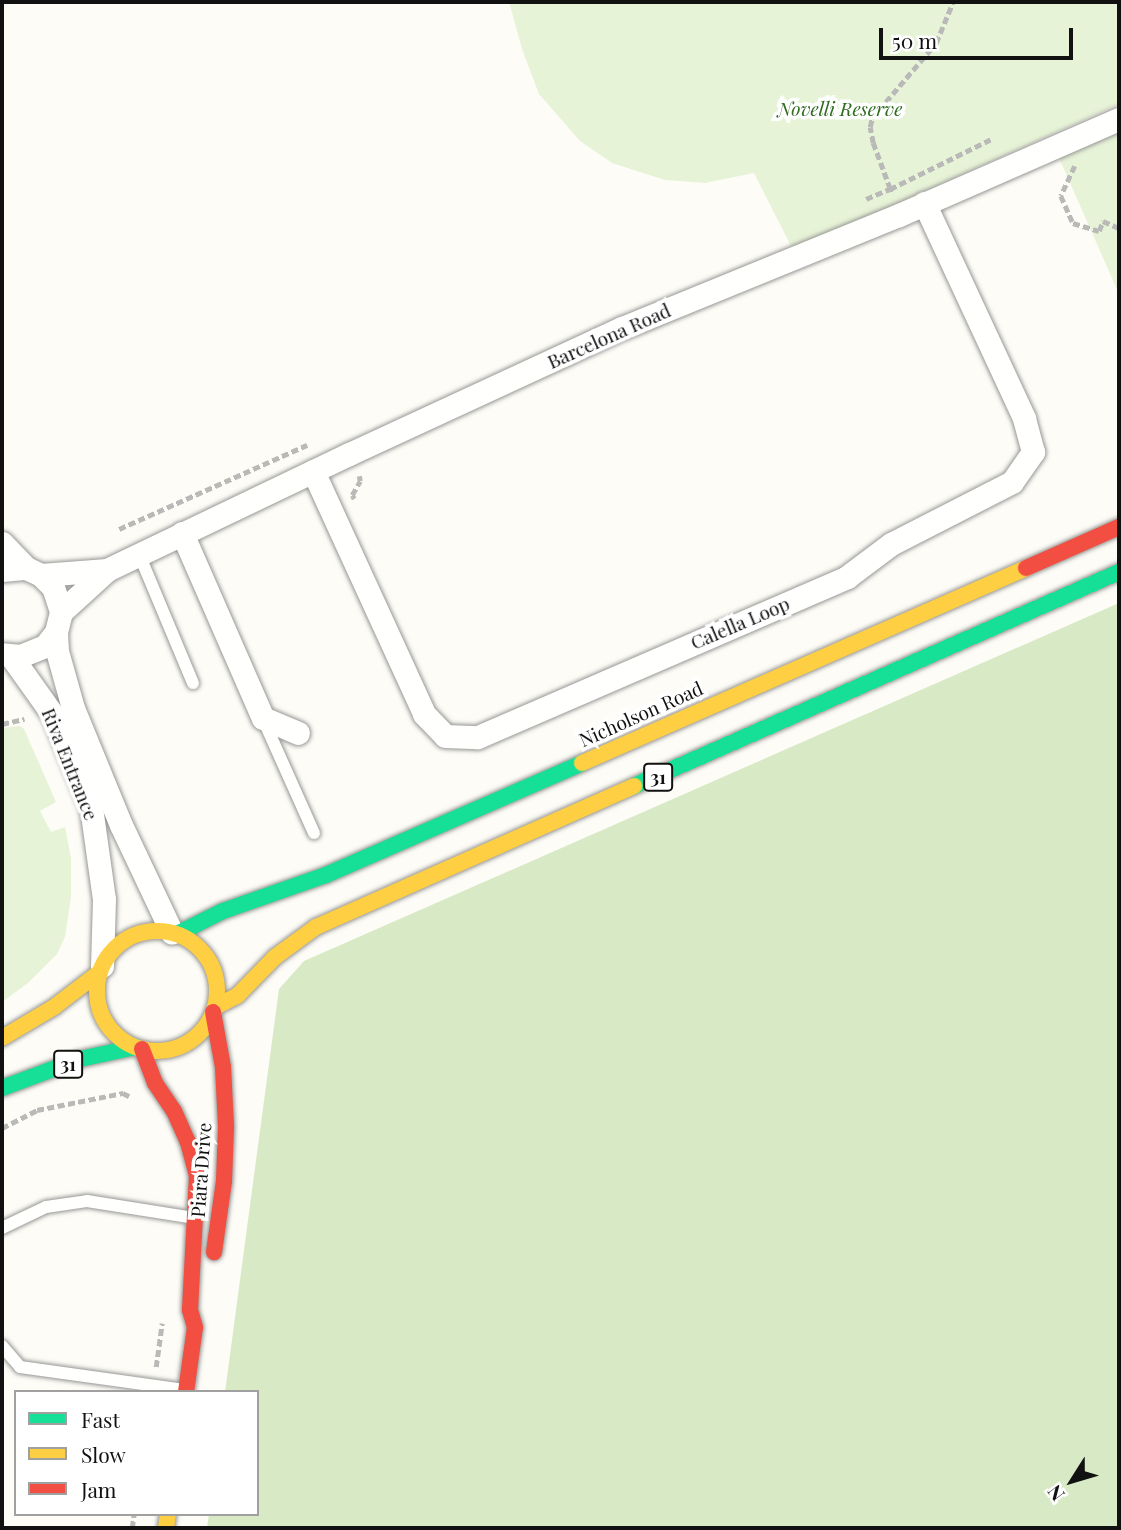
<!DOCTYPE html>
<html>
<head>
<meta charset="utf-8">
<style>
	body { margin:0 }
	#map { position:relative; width:1121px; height:1530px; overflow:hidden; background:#fdfcf7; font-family:"Playfair Display",serif }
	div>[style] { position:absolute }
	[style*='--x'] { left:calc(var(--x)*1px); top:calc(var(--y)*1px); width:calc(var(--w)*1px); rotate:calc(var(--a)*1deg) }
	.green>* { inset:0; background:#e7f3d7 }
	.forest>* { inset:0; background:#d8eac5 }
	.path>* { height:4.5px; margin-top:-2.25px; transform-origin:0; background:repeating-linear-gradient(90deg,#b9b9b8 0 7px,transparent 0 10.5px) }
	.roads { filter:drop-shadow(0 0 2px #979795) drop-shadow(0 0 2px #979795) }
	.lane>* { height:12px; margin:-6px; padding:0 6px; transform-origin:6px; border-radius:6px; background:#fffffe }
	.street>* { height:23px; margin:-11.5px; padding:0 11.5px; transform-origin:11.5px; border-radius:11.5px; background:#fffffe }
	.fast>* { height:16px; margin:-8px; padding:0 8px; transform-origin:8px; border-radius:8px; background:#16e098 }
	.slow>* { height:16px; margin:-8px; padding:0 8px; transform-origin:8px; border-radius:8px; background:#ffcf43 }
	.slow>.ring { margin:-8px; padding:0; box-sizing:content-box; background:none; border:16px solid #ffcf43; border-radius:50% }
	.jam>* { height:16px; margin:-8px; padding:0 8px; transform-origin:8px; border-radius:8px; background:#f24e42 }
	span { translate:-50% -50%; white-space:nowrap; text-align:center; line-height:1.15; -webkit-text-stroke:7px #fff; paint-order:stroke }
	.shield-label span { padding:2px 5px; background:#fff; border:2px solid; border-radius:5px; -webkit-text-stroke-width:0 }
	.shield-label { font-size:18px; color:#111; font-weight:700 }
	.park-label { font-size:19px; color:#2f6b1f; font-style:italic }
	.street-label { font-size:19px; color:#111 }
	.frame { position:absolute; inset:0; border:4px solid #111; pointer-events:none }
	.legend { position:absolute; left:14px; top:1390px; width:245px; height:126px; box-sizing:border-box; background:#fff; border:2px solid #a0a0a0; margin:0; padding:9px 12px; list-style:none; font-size:21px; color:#111 }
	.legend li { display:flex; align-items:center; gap:14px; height:35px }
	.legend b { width:35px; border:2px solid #a0a0a0 }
	.north { position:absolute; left:1037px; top:1446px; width:70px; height:70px; -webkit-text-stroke:5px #fff; paint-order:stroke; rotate:233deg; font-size:19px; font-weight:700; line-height:28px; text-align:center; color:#111 }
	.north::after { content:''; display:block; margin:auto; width:24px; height:32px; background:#111; clip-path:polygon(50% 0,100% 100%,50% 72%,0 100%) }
	.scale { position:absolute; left:879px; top:28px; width:194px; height:32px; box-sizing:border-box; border:4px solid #111; border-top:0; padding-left:9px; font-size:21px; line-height:24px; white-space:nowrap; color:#111; -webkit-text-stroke:5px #fff; paint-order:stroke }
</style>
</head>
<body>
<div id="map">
	<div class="green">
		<i style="clip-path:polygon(509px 2px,1117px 2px,1119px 104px,793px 250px,754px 173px,705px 183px,665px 180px,612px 163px,580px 141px,539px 94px,522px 49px)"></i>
		<i style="clip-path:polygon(1119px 133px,1119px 294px,1059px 158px)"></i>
		<i style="clip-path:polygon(20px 726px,24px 729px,56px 802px,40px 811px,51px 832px,65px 827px,71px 858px,71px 897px,65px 937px,57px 954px,28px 983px,2px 1002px,2px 728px)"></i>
	</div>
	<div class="forest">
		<i style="clip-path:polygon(1119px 603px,1119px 1528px,207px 1528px,209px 1514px,257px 1514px,257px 1392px,225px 1392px,279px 989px,304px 961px)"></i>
	</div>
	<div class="path">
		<i style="--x:1075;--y:166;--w:33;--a:115"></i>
		<i style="--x:1061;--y:196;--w:30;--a:66"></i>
		<i style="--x:1073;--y:223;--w:27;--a:17"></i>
		<i style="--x:1099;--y:231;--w:11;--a:-68"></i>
		<i style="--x:1103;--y:221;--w:17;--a:24"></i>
		<i style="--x:891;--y:192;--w:3;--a:-108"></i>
		<i style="--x:890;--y:189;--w:113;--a:-26.3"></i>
		<i style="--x:866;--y:199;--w:26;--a:-23"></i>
		<i style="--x:890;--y:189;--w:49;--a:-110.3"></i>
		<i style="--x:873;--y:143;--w:16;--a:-101"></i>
		<i style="--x:870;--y:127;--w:9;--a:-77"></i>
		<i style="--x:872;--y:118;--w:99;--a:-49.5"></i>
		<i style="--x:936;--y:43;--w:44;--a:-67.5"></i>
		<i style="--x:354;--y:499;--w:4;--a:-117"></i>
		<i style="--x:352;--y:495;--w:16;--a:-60"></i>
		<i style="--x:360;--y:481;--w:5;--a:-101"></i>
		<i style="--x:119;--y:529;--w:206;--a:-24.1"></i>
		<i style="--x:2;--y:724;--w:23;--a:-13"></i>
		<i style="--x:2;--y:1128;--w:39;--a:-27"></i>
		<i style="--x:37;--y:1110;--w:88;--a:-11.2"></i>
		<i style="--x:123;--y:1093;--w:7;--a:27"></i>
		<i style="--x:156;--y:1367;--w:44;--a:-82.2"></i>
		<i style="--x:132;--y:1528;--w:14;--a:-82"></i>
	</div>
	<div class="roads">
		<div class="lane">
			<i style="--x:139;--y:554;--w:140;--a:67.3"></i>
			<i style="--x:263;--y:719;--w:125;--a:65.9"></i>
			<i style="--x:2;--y:1228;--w:49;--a:-25.5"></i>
			<i style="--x:46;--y:1207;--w:41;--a:-8.3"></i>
			<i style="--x:87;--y:1201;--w:108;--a:9"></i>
			<i style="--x:2;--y:1346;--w:28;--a:49"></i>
			<i style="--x:20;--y:1367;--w:168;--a:7.9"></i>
		</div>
		<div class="street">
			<i style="--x:313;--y:471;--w:267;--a:65.4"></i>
			<i style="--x:424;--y:714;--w:30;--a:46"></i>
			<i style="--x:445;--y:736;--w:33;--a:2"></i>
			<i style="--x:478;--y:737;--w:402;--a:-23.4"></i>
			<i style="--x:847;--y:577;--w:55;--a:-36.9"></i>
			<i style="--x:891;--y:544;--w:136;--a:-27.1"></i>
			<i style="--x:1012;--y:482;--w:37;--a:-55"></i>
			<i style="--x:1033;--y:452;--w:35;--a:-105"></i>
			<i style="--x:1024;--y:418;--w:237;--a:-114.9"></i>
			<i style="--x:182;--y:533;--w:202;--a:66.4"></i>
			<i style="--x:263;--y:718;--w:38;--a:23"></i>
			<i style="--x:2;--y:543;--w:35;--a:46"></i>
			<i style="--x:2;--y:570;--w:24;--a:-5"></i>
			<i style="--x:26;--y:568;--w:17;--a:25"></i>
			<i style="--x:41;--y:575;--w:17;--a:45"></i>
			<i style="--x:53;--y:587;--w:26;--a:72"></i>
			<i style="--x:61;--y:612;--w:21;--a:104"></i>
			<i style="--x:56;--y:632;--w:18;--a:128"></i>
			<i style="--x:45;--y:646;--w:27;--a:158"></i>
			<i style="--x:20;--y:656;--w:18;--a:-174"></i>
			<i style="--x:41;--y:575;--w:66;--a:-4.3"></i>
			<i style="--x:61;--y:612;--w:62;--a:-42.4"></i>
			<i style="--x:107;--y:570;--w:268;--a:-25.6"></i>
			<i style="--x:349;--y:454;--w:301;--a:-24.8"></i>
			<i style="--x:622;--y:328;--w:299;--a:-22.2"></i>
			<i style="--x:899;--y:215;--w:240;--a:-23.6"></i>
			<i style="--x:56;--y:632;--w:19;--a:87"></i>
			<i style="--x:57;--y:651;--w:59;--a:74.3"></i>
			<i style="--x:73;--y:708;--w:126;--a:67.7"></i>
			<i style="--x:121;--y:825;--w:119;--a:64.7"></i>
			<i style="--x:11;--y:656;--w:72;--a:54.6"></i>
			<i style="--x:53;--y:715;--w:100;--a:67.6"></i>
			<i style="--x:91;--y:807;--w:93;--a:82"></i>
			<i style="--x:104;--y:899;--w:67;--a:91.7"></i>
		</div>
		<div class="fast">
			<i style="--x:634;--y:786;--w:530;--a:-23.81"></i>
			<i style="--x:177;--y:934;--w:51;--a:-26.6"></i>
			<i style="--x:223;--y:911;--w:109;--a:-19.3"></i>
			<i style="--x:326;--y:875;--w:279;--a:-23.6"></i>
			<i style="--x:2;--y:1088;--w:83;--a:-20.4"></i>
			<i style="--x:80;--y:1059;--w:57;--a:-12.1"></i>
		</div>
		<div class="slow">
			<i style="--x:582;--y:763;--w:485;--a:-23.7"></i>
			<i class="ring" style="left:97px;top:931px;width:104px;height:104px"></i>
			<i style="--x:215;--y:1007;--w:25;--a:-27"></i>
			<i style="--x:237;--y:996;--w:54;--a:-45.7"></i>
			<i style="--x:275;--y:957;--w:51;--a:-36.2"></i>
			<i style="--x:316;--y:927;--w:348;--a:-23.9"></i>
			<i style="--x:2;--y:1038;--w:61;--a:-30.8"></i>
			<i style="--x:54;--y:1007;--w:58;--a:-37.3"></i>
			<i style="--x:166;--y:1528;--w:14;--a:-82"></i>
		</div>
		<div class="jam">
			<i style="--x:1026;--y:568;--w:102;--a:-23.8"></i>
			<i style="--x:213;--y:1012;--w:56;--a:79.7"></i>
			<i style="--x:223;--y:1067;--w:60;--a:87.1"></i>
			<i style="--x:226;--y:1127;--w:54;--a:92.1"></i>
			<i style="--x:224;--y:1181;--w:72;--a:98"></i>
			<i style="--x:142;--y:1049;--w:36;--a:69"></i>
			<i style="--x:155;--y:1083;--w:34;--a:56"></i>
			<i style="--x:174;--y:1111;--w:34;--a:66"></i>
			<i style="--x:188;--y:1142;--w:35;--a:75"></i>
			<i style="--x:197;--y:1176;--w:134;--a:93"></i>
			<i style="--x:190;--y:1310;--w:18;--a:74"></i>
			<i style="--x:195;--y:1327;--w:66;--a:97.9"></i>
		</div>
	</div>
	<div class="shield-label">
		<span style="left:658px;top:777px">31</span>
		<span style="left:68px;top:1064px">31</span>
	</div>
	<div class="park-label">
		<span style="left:840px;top:109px">Novelli Reserve</span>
	</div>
	<div class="street-label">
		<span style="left:609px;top:336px;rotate:-24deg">Barcelona Road</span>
		<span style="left:740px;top:623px;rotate:-23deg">Calella Loop</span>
		<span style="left:641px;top:714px;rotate:-24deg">Nicholson Road</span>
		<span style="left:70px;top:764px;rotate:68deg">Riva Entrance</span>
		<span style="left:201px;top:1170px;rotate:-86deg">Piara Drive</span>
	</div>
	<div class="frame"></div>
	<ul class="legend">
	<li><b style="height:9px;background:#16e098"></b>Fast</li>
	<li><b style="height:9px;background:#ffcf43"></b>Slow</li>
	<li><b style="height:9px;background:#f24e42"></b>Jam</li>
	</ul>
	<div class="north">N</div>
	<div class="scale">50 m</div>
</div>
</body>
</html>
